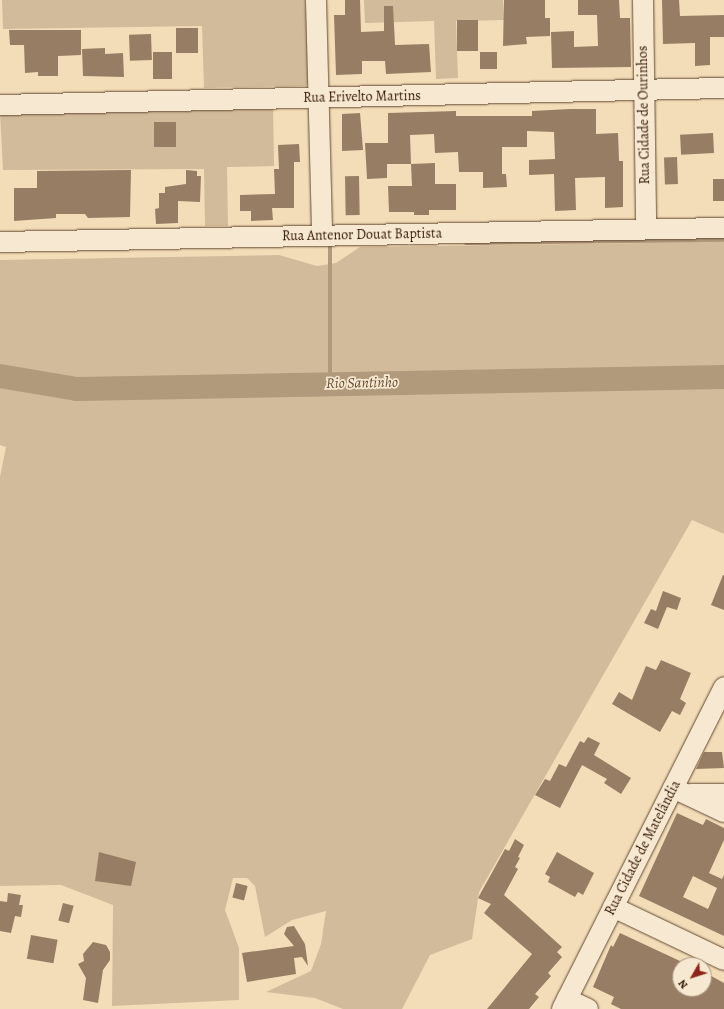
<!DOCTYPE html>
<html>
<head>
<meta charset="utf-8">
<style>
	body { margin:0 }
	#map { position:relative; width:724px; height:1009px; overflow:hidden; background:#f2ddb8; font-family:Alegreya,serif }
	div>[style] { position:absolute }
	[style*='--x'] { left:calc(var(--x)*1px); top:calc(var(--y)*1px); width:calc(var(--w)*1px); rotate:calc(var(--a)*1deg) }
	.green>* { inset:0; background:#d2bb9a }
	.stream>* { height:4px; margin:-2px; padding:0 2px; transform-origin:2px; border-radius:2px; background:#b1997b }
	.river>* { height:24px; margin:-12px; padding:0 12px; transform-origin:12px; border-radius:12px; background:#b1997b }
	.building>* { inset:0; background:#977d63; transform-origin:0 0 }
	.roads { filter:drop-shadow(0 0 1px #644832) drop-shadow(0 0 1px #644832) }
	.minor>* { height:20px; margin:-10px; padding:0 10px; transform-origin:10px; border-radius:10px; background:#f7e9d1 }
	span { translate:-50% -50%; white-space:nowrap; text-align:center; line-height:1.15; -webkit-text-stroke:3.5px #f7e9d1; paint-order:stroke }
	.street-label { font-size:14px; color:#341606 }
	.water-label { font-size:15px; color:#664a35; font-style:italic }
	.north { position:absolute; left:672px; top:957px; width:40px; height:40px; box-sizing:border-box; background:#f7e9d1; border:1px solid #a99580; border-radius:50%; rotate:231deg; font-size:11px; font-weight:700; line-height:16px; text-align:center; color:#341606 }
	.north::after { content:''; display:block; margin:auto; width:14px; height:18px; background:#8f2418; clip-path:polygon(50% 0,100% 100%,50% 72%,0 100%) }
</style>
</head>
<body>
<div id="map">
	<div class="green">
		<i style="clip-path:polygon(2px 0,305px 0,310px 80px,306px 86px,204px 88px,202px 26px,3px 29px)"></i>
		<i style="clip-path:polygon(364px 0,503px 0,504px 20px,456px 21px,458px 78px,436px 79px,434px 21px,365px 23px)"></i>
		<i style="clip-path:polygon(273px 105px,274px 166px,227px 167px,228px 226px,205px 226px,204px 169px,3px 170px,0 113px)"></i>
		<i style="clip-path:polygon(724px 238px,724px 534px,692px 520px,479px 892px,472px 939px,430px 955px,402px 1009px,343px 1009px,315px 998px,266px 992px,311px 971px,321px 944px,326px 911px,292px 920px,265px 937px,255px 886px,247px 878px,233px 878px,225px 910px,239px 948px,239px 1000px,112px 1006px,113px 905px,61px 885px,0 886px,0 477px,6px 447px,0 445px,0 260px,279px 255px,317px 266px,336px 263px,360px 247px,644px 243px,649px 239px)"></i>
	</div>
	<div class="stream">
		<i style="--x:466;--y:243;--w:258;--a:-0.7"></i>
		<i style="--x:330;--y:384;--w:140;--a:-90"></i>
		<i style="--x:330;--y:244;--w:4;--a:0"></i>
	</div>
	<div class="river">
		<i style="--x:0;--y:376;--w:78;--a:9.6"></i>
		<i style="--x:77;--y:389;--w:647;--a:-1.06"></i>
	</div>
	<div class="building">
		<i style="clip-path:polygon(345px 0,360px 0,361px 32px,384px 31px,384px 6px,393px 6px,395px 45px,429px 44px,431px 72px,386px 74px,385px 61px,362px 61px,362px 74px,336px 75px,334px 15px,345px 15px)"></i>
		<i style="clip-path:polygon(504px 0,545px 0,545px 18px,550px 18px,550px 36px,526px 37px,527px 44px,503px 46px)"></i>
		<i style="clip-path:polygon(578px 0,619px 0,620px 18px,630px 18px,631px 67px,552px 68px,551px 32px,574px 31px,574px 47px,598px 46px,597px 15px,578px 15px)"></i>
		<i style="clip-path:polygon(662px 0,679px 0,680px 16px,724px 15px,724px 37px,710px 37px,710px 65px,695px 66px,695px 43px,663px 44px)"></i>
		<i style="left:457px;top:20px;width:21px;height:31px"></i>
		<i style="left:198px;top:28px;width:25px;height:22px;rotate:90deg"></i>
		<i style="clip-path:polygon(9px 30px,81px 30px,81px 55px,58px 56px,58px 76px,38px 76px,38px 72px,25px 73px,24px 45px,10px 45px)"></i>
		<i style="left:151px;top:34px;width:26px;height:22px;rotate:88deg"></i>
		<i style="clip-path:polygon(105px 48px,105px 54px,123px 53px,124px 77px,83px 76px,82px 49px)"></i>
		<i style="left:153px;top:52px;width:19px;height:27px"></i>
		<i style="left:480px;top:52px;width:17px;height:17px"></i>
		<i style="clip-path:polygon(570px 109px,596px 109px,596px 134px,618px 133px,619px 161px,623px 161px,623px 207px,605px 208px,605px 177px,575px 178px,576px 210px,555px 211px,554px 174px,529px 175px,529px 160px,555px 159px,554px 132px,527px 131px,527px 147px,502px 147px,502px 174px,506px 174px,507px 187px,483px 188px,483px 172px,459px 172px,458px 152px,435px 153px,434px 134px,410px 135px,411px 164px,387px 164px,387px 178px,367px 179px,365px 143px,388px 143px,388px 113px,456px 111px,456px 116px,532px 116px,532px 111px)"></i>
		<i style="clip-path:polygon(360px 113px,363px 150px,342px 151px,342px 114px)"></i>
		<i style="left:176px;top:122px;width:25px;height:22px;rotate:90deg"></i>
		<i style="left:713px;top:133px;width:20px;height:33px;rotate:87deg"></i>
		<i style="clip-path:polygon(299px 144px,300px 162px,294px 162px,294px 208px,272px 208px,273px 220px,251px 221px,251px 211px,240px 211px,240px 195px,275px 194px,274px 169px,279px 169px,278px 145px)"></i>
		<i style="left:677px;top:157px;width:27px;height:13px;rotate:88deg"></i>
		<i style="clip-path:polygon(435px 163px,435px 184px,456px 184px,456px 210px,429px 210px,429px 215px,414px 215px,414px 212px,389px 212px,388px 186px,412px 186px,411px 164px)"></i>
		<i style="clip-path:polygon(131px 170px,130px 217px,88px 218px,85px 214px,56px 214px,56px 218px,14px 221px,14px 188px,37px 188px,37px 171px)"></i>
		<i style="clip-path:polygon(186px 170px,197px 171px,197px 176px,201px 176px,200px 202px,178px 201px,178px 223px,156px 224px,155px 209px,159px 208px,159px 193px,165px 193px,165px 187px,186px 184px)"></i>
		<i style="left:359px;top:176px;width:39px;height:14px;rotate:89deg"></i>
		<i style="left:713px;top:179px;width:11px;height:22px"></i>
		<i style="clip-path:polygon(723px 575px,724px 575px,724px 610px,711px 605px)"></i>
		<i style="clip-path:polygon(663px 591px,681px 598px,677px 610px,667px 607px,658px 629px,644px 623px,651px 609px,656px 611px)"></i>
		<i style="clip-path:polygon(661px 660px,691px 673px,680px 699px,686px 703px,680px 715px,672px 711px,660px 732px,612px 704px,619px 692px,632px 700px,646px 666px,656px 670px)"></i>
		<i style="clip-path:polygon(588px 737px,600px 743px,594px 755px,631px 778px,621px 794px,604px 783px,607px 779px,582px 765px,560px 808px,535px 795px,545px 779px,550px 781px,559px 764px,566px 767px,580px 741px,584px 743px)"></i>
		<i style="clip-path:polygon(704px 752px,722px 752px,724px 768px,696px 769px)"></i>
		<i style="clip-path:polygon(evenodd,677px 813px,703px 825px,706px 819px,724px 828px,724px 840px,709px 873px,722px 879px,724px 875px,724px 936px,639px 896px,677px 813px,693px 876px,717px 888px,708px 909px,683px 897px,693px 876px)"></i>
		<i style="clip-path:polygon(515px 839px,524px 845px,518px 857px,520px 858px,515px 867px,518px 869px,504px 895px,562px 947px,557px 952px,562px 957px,548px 973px,551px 976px,535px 994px,539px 997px,529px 1009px,487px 1009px,532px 954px,484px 913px,491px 904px,478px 898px,505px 849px,509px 851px)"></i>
		<i style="clip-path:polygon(99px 852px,136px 862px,131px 886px,95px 881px)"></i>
		<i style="clip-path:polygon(557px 852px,594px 873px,583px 895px,578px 892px,575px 897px,548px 882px,550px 877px,545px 874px)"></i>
		<i style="left:236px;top:883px;width:12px;height:15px;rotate:14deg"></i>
		<i style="clip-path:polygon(8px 893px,21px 895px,19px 905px,23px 905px,21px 917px,15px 916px,11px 933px,0 931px,0 901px,7px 902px)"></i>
		<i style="left:63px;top:903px;width:11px;height:18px;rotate:15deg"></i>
		<i style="clip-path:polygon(294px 926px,305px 944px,308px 966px,302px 957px,294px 958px,296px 974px,247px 982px,242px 953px,294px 946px,284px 934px,287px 927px)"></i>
		<i style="clip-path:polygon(620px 933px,680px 961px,680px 989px,704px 989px,704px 972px,724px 983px,724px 1009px,621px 1009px,611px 1004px,614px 997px,593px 987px,611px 945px,613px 947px)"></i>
		<i style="left:31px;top:935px;width:27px;height:24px;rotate:10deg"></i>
		<i style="clip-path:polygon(93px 942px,106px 945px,110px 952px,110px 960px,103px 970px,98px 1003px,83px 1000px,86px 978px,78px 964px,84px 961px,83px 954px)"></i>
	</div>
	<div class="roads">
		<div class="minor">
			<i style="--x:316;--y:0;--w:236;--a:88.5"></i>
			<i style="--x:643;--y:0;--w:229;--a:89.2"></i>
			<i style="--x:0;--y:105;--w:724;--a:-1.35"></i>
			<i style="--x:0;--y:242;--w:724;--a:-1.11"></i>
			<i style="--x:673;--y:788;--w:56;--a:25.2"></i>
			<i style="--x:691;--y:794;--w:33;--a:0"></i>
			<i style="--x:613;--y:907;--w:123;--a:25.5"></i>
			<i style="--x:567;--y:999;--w:23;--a:25"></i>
			<i style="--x:562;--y:1009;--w:360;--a:-63.3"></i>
		</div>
	</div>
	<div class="street-label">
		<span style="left:362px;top:97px;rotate:-1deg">Rua Erivelto Martins</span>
		<span style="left:644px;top:115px;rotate:-91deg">Rua Cidade de Ourinhos</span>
		<span style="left:362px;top:235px;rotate:-1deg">Rua Antenor Douat Baptista</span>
		<span style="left:643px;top:848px;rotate:-63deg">Rua Cidade de Matelândia</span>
	</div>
	<div class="water-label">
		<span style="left:362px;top:383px;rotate:-1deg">Rio Santinho</span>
	</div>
	<div class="north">N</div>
</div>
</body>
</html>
